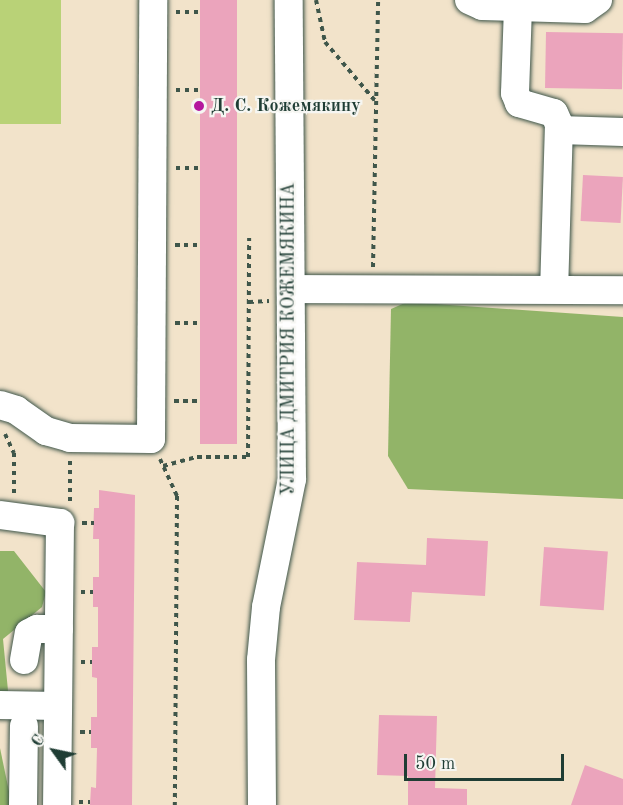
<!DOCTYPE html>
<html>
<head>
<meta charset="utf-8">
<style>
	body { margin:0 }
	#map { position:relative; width:623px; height:805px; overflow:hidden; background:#f2e3ca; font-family:"Old Standard TT",serif }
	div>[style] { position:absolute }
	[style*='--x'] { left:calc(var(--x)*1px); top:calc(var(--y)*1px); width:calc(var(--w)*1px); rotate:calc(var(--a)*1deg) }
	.green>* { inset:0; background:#b9d277; transform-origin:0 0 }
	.forest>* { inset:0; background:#92b468 }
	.building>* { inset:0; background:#eba4bc; transform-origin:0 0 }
	.path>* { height:4px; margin-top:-2px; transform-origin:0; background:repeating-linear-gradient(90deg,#3f564a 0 4.5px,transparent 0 9px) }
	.roads { filter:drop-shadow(0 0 2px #3f564a) drop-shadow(0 0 2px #3f564a) }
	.minor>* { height:28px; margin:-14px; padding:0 14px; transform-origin:14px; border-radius:14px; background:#fff }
	.dots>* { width:16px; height:16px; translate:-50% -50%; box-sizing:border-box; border:3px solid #f6f6f2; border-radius:50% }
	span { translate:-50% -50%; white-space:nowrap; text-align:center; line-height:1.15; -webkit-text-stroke:4.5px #f6f6f2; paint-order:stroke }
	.poi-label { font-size:18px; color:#1f3d34; font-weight:700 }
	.left { translate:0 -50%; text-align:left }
	.street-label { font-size:18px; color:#1f3d34 }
	.north { position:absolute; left:24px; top:721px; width:60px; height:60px; -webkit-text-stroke:4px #f6f6f2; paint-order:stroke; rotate:303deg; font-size:16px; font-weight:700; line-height:24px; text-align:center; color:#1f3d34 }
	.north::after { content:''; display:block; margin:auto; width:21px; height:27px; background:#1f3d34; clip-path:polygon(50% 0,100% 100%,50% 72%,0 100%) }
	.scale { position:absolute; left:404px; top:754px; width:160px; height:27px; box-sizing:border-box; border:3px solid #1f3d34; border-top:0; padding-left:8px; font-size:18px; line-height:21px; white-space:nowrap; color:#1f3d34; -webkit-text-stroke:4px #f6f6f2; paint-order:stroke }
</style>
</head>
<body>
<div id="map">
	<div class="green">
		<i style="left:0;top:0;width:61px;height:124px"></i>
	</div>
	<div class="forest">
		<i style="clip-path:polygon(407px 302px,623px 317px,623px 499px,408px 489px,388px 456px,391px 309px)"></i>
		<i style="clip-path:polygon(0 551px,14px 551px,46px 592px,42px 607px,3px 639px,9px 701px,0 702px)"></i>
		<i style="clip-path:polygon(0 748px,11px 801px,11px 805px,0 805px)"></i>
	</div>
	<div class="building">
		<i style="left:200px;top:0;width:37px;height:444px"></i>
		<i style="left:546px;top:32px;width:77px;height:56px;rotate:1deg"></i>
		<i style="left:583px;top:175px;width:40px;height:46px;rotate:3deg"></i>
		<i style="clip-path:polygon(99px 490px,135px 495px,132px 805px,90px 805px,91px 787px,96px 788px,97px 748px,91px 748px,91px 717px,97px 717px,97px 678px,92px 677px,92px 647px,98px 647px,98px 607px,93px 607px,93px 577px,99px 577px,99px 539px,93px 539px,94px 508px,99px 508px)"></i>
		<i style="clip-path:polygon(427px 538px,488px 541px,485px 596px,412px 592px,410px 622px,354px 620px,357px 562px,426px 565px)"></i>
		<i style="left:544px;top:547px;width:64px;height:59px;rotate:4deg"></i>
		<i style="clip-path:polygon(379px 715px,437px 716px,435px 788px,467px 789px,467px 805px,408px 805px,408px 776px,377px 775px)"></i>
		<i style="clip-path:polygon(585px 765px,623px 779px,623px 805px,571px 805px)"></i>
	</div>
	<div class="path">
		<i style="--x:316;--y:0;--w:43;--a:77.9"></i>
		<i style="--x:325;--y:42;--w:79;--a:49.6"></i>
		<i style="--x:176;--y:12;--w:24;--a:0"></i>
		<i style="--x:176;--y:90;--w:23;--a:0"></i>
		<i style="--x:176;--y:168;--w:23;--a:0"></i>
		<i style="--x:175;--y:245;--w:23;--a:0"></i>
		<i style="--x:373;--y:267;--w:267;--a:-88.9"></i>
		<i style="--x:249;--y:302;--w:20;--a:-3"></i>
		<i style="--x:175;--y:323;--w:23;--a:0"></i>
		<i style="--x:174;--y:401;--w:23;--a:0"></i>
		<i style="--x:5;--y:434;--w:21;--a:65"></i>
		<i style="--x:14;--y:453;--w:40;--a:90"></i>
		<i style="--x:160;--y:459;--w:41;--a:65.3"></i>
		<i style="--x:177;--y:496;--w:309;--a:90.4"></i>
		<i style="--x:163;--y:466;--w:35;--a:-15"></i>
		<i style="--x:197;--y:457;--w:51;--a:0"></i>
		<i style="--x:248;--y:457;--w:219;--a:-89.7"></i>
		<i style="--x:70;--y:501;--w:40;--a:-90"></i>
		<i style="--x:82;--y:523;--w:12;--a:0"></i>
		<i style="--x:81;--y:592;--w:12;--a:0"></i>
		<i style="--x:81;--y:662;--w:11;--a:0"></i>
		<i style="--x:80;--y:732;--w:11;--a:0"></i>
		<i style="--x:79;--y:802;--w:11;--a:0"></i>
	</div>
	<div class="roads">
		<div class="minor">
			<i style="--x:469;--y:0;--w:14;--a:25"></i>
			<i style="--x:482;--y:6;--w:103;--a:1.7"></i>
			<i style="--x:585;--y:9;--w:16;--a:-35"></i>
			<i style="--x:518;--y:7;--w:86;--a:92"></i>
			<i style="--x:515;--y:93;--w:11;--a:68"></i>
			<i style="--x:519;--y:103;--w:36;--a:16"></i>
			<i style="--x:554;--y:113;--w:12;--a:66"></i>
			<i style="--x:559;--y:124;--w:165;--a:91.7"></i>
			<i style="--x:559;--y:130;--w:64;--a:1.8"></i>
			<i style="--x:291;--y:289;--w:332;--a:0.2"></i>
			<i style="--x:0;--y:405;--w:17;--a:17"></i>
			<i style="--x:16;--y:410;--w:37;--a:35"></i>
			<i style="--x:46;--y:431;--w:25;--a:16"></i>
			<i style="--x:70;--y:438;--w:81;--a:0.7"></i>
			<i style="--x:151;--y:439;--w:439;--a:-89.7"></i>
			<i style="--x:0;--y:515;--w:61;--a:7.6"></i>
			<i style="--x:60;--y:523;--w:282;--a:90.6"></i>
			<i style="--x:24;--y:660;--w:27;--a:-80"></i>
			<i style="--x:29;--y:633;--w:9;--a:-27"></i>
			<i style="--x:37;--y:629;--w:22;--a:0"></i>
			<i style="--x:0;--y:705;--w:58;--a:1"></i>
			<i style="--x:23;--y:805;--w:79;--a:-89.3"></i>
			<i style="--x:262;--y:805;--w:145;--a:-90.4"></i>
			<i style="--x:261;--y:660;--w:53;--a:-84.6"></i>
			<i style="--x:266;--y:607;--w:131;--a:-78.5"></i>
			<i style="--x:292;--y:479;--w:479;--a:-90.4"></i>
		</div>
	</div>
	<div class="dots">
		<i style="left:199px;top:106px;background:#b5179e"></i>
	</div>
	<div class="poi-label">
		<span class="left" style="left:211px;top:106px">Д. С. Кожемякину</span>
	</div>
	<div class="street-label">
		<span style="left:289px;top:339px;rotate:-90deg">УЛИЦА ДМИТРИЯ КОЖЕМЯКИНА</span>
	</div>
	<div class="north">С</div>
	<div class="scale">50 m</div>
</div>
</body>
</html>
